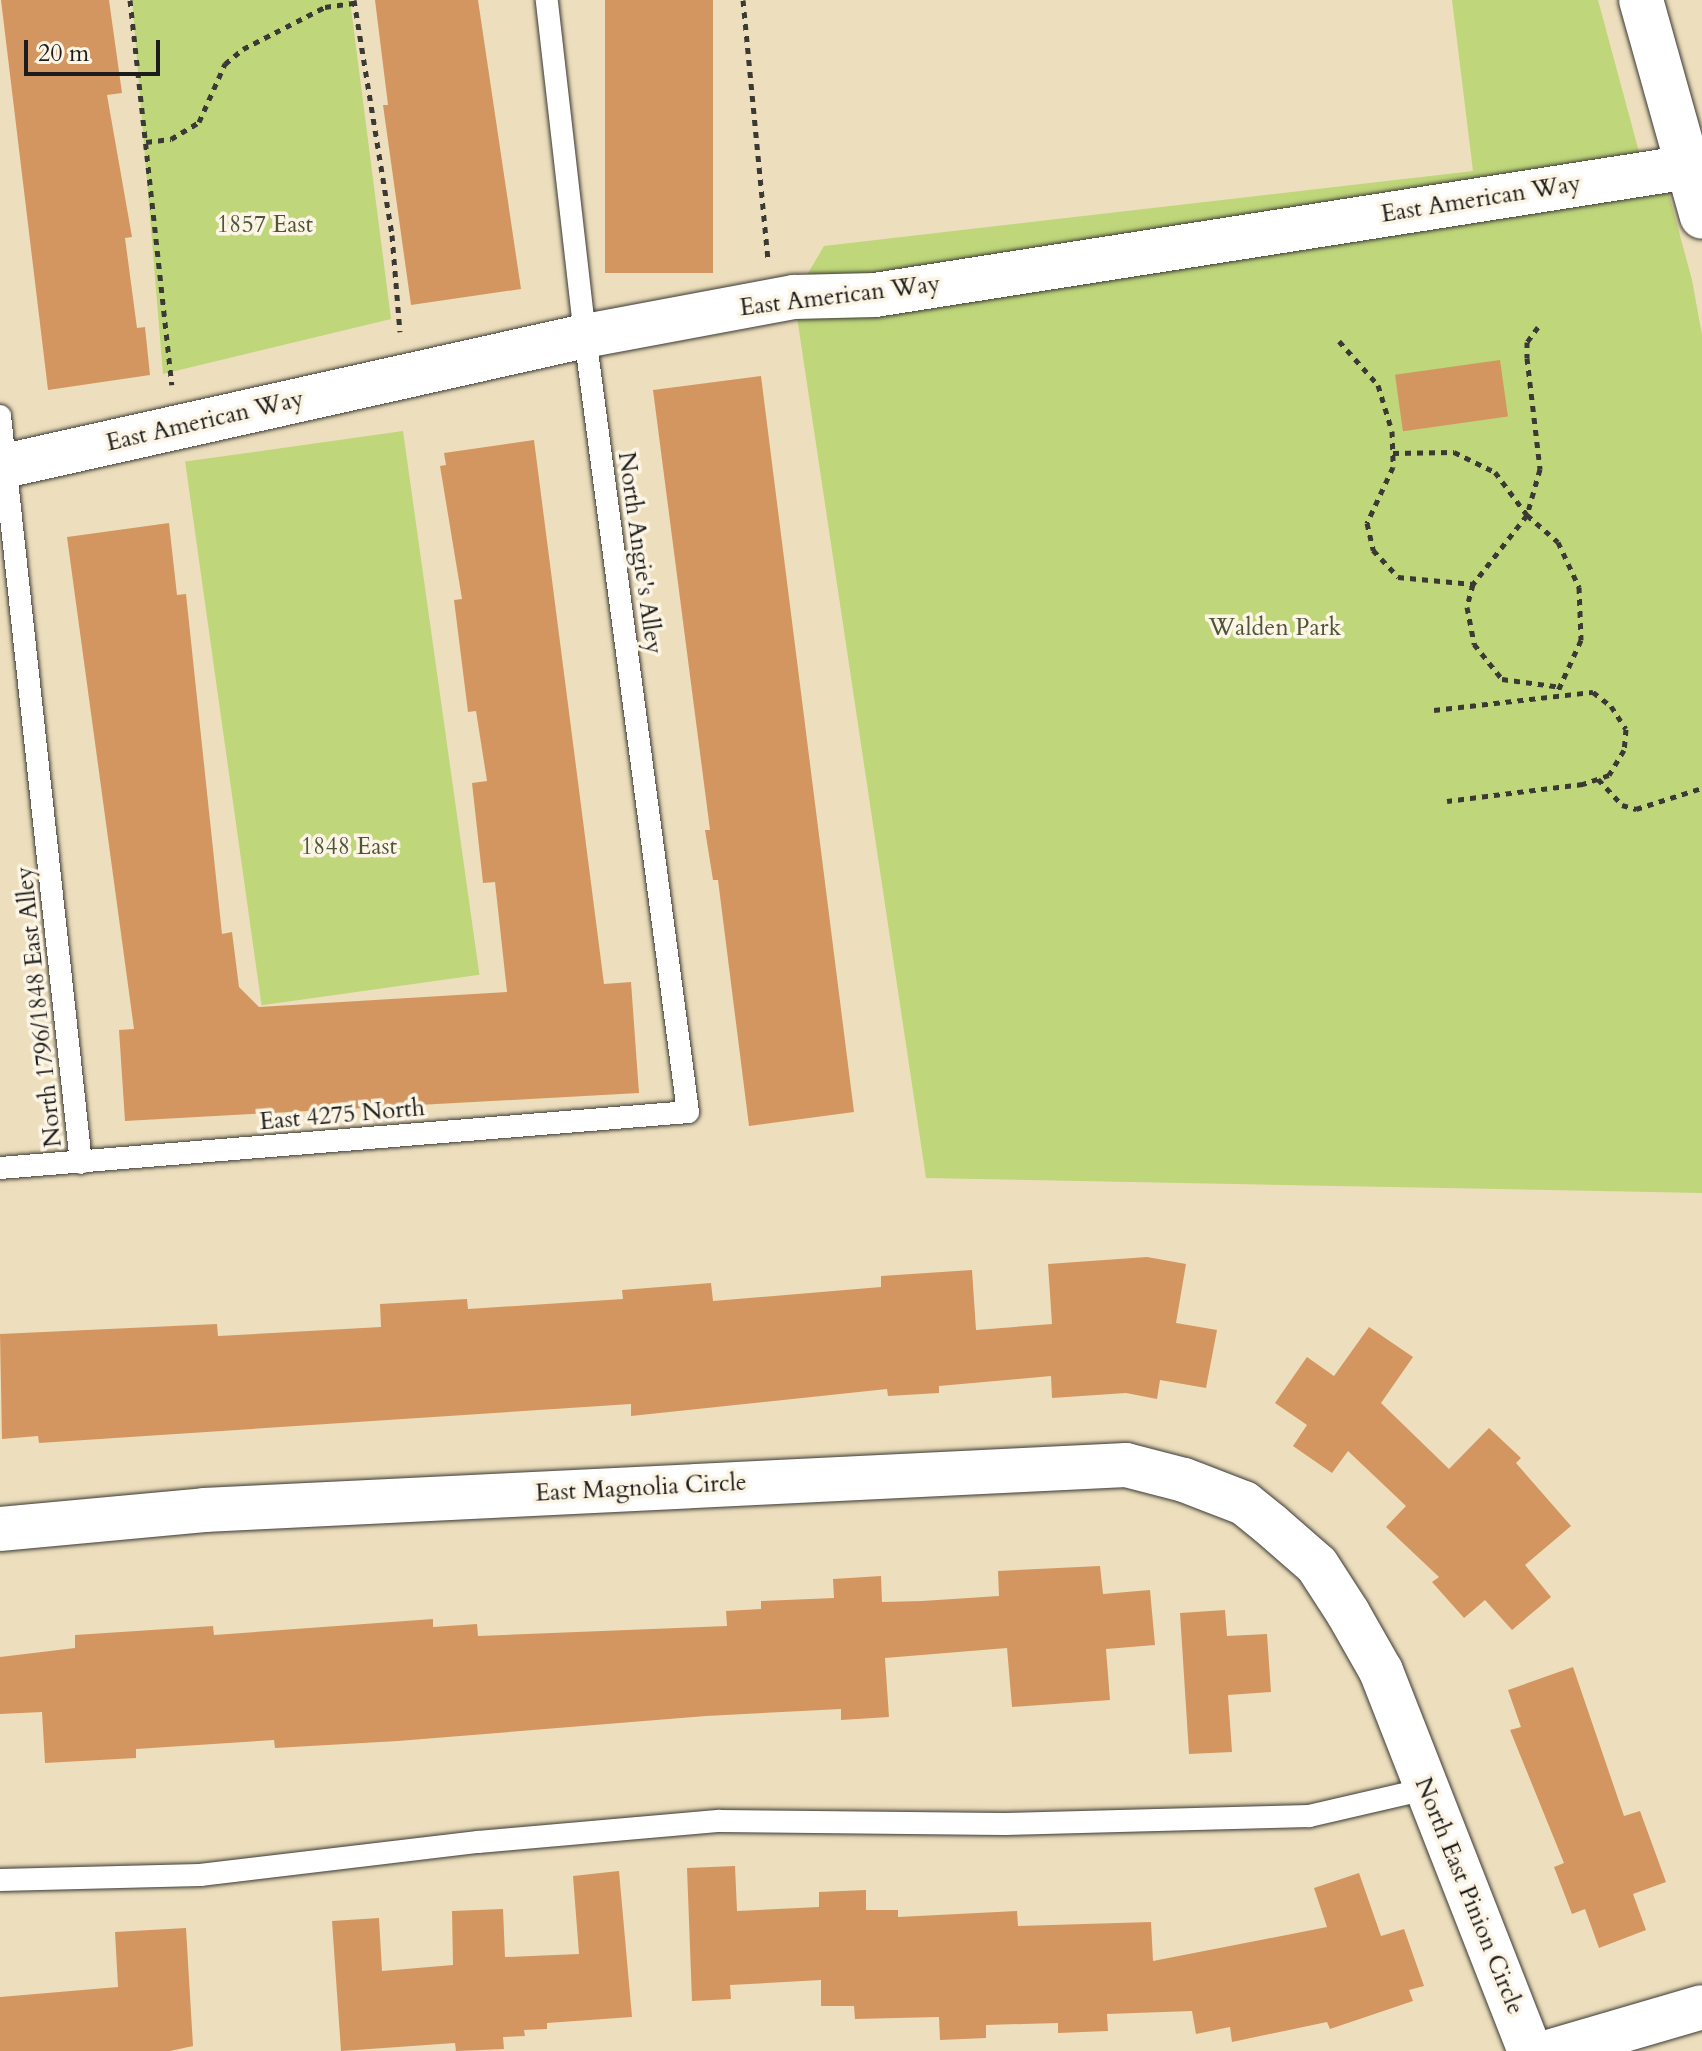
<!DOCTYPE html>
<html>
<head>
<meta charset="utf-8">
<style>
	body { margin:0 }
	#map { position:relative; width:1702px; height:2051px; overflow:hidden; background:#eddfbd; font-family:Cardo,serif }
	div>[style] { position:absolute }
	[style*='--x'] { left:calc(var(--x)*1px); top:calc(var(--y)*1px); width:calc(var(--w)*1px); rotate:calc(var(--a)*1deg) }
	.green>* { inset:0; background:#bfd67a; transform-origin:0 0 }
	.building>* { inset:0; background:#d49660; transform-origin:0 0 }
	.path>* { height:5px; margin-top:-2.5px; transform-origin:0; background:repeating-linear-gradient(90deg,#3b3934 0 6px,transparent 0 12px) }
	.roads { filter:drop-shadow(0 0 2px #3b3934) drop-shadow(0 0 2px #3b3934) }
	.lane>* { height:22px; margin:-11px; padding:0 11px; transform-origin:11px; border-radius:11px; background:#fff }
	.street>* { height:44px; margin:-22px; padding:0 22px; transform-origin:22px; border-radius:22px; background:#fff }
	span { translate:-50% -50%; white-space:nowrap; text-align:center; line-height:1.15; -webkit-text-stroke:7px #fcf5e5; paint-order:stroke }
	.street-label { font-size:24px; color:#1c1c1c }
	.park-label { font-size:24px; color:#4d5438 }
	.scale { position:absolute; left:24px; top:40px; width:136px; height:36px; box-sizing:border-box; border:4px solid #1c1c1c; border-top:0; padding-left:10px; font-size:24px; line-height:28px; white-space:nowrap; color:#1c1c1c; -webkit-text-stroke:6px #fcf5e5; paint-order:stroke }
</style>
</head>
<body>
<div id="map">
	<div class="green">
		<i style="clip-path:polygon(132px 0,350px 0,391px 319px,163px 374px)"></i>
		<i style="clip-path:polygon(1452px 0,1598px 0,1639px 152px,1657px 150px,1692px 280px,1702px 335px,1702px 1193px,926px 1178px,794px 297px,824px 246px,1473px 171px)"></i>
		<i style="left:403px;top:431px;width:549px;height:220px;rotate:82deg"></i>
	</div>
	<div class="building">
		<i style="clip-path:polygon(1px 0,109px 0,122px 93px,107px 95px,132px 237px,125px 238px,137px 328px,145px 327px,150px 375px,48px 390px)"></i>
		<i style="clip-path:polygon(375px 0,478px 0,521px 289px,411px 305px,383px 105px,388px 105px)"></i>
		<i style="left:605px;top:0;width:108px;height:273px"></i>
		<i style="left:1500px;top:360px;width:57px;height:106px;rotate:82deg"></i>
		<i style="clip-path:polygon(761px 376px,854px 1112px,749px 1126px,718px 880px,713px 880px,705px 830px,710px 830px,653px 390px)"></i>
		<i style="clip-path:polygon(534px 440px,604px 984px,631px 982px,639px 1093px,125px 1121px,119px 1030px,134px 1029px,67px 537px,169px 523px,177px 595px,186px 594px,222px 934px,232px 932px,239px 987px,259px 1007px,507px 992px,495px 882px,483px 883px,472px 783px,487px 781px,476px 711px,468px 712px,454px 600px,462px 599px,440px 466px,446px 465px,444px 453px)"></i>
		<i style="clip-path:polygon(1147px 1257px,1186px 1264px,1176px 1323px,1217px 1330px,1206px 1388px,1160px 1380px,1157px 1399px,1126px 1393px,1052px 1398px,1051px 1376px,939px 1386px,939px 1393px,888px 1396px,887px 1389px,631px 1416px,631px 1404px,39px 1443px,38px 1436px,2px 1439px,0 1334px,217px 1324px,218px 1336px,381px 1327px,380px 1304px,467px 1299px,468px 1309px,623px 1299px,622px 1290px,711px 1283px,713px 1301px,881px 1287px,881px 1276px,972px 1270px,976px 1330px,1052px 1324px,1048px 1264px)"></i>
		<i style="clip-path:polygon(1369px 1327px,1413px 1357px,1381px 1403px,1449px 1469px,1489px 1428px,1521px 1458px,1516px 1463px,1571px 1526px,1525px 1565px,1551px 1597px,1512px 1630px,1485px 1600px,1464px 1618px,1432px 1582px,1439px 1577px,1386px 1527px,1406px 1506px,1348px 1451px,1332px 1473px,1293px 1446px,1307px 1425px,1275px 1403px,1307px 1357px,1334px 1376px)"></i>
		<i style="clip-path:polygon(1100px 1566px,1103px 1594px,1150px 1590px,1155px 1645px,1106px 1649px,1110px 1700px,1012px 1707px,1007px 1648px,885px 1658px,889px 1717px,841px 1720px,841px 1709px,706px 1716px,398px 1741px,275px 1748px,274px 1740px,136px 1749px,136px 1758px,45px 1763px,42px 1712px,0 1714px,0 1657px,75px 1648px,75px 1635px,213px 1626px,214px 1635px,433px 1619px,433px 1627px,477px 1624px,478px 1636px,727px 1626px,726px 1611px,761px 1609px,761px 1601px,834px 1598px,833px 1579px,881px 1576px,882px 1602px,922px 1601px,999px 1596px,998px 1571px)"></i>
		<i style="clip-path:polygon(1225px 1610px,1227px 1636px,1267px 1634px,1271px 1692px,1228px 1695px,1232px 1752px,1189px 1754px,1180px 1613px)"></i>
		<i style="clip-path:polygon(1573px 1667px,1624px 1816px,1640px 1811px,1666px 1882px,1633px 1894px,1646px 1930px,1599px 1948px,1585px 1909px,1572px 1914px,1554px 1867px,1564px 1863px,1510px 1730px,1521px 1727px,1508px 1690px)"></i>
		<i style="clip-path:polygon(735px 1866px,737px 1911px,819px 1907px,819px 1892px,866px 1890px,866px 1910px,898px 1910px,898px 1917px,1017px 1911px,1018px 1926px,1151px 1922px,1153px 1961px,1327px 1927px,1314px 1888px,1359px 1873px,1381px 1936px,1404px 1929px,1424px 1986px,1409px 1990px,1413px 2001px,1330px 2029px,1327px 2022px,1232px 2042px,1230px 2027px,1196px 2034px,1192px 2011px,1107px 2014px,1108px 2031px,1058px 2033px,1058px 2023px,986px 2025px,986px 2038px,940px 2040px,939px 2017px,855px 2019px,854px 2006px,821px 2006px,821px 1980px,730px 1985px,731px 1999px,692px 2001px,687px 1868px)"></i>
		<i style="clip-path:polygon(619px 1871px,632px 2017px,547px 2023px,547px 2029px,524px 2030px,525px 2036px,503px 2037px,504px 2049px,456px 2051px,455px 2043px,341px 2051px,332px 1921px,379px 1918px,382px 1971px,453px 1965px,452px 1911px,503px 1909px,505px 1957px,579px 1954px,573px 1876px)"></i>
		<i style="clip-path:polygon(186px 1928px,193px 2046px,170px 2051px,0 2051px,0 1997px,118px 1987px,115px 1932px)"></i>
	</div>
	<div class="path">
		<i style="--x:130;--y:0;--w:387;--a:83.8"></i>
		<i style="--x:354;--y:0;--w:238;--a:80.8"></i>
		<i style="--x:392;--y:235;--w:97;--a:85.3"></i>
		<i style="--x:743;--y:0;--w:259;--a:84.5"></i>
		<i style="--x:146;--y:142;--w:25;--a:-7"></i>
		<i style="--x:171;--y:139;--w:33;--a:-31"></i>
		<i style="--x:199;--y:122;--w:64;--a:-65.9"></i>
		<i style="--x:225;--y:64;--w:23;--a:-40"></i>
		<i style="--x:243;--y:49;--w:92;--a:-27.1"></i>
		<i style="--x:325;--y:7;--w:30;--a:-8"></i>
		<i style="--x:1538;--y:327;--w:19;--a:126"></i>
		<i style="--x:1527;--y:342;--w:16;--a:90"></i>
		<i style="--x:1527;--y:358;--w:112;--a:83.3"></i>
		<i style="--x:1540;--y:469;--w:48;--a:105.8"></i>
		<i style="--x:1527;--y:515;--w:88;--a:128"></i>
		<i style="--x:1473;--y:584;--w:24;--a:105"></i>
		<i style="--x:1467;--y:607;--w:38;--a:79"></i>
		<i style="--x:1474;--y:644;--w:45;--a:51.3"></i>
		<i style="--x:1502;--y:679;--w:60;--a:7.7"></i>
		<i style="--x:1339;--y:341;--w:59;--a:48.4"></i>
		<i style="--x:1378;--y:385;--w:48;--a:73.1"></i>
		<i style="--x:1392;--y:431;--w:36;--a:88"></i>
		<i style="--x:1393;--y:467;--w:62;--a:114.9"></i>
		<i style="--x:1367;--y:523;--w:28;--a:77"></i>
		<i style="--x:1373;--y:550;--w:37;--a:47"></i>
		<i style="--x:1398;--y:577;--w:75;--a:5.3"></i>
		<i style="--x:1393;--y:453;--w:61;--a:-0.9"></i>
		<i style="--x:1454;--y:452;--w:46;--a:26"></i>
		<i style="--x:1495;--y:472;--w:54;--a:53.3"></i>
		<i style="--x:1527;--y:515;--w:41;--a:41.1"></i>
		<i style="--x:1558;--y:542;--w:50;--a:65"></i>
		<i style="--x:1579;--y:587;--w:53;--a:87.8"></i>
		<i style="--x:1581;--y:640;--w:60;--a:114.4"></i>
		<i style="--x:1434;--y:710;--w:160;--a:-6.5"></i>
		<i style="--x:1593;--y:692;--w:23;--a:38"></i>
		<i style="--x:1611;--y:706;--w:27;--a:57"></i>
		<i style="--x:1626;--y:729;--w:21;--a:95"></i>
		<i style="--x:1624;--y:750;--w:29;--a:121"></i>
		<i style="--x:1609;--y:775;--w:28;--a:161"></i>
		<i style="--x:1583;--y:784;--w:137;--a:172.9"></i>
		<i style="--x:1598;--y:779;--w:35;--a:47"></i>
		<i style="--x:1622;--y:805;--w:15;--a:16"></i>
		<i style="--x:1636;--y:809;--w:69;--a:-17.7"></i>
	</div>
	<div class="roads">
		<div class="lane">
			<i style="--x:0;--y:416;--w:751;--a:83.81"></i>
			<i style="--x:0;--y:1168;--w:690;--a:-4.65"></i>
			<i style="--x:688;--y:1112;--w:783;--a:-97.56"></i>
			<i style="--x:585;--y:336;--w:338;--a:-96.5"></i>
			<i style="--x:0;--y:1880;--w:200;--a:-1.4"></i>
			<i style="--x:200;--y:1875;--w:280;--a:-6.8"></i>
			<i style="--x:478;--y:1842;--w:243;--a:-5"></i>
			<i style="--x:720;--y:1821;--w:286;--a:0.6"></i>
			<i style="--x:1006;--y:1824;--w:303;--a:-1.5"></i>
			<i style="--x:1309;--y:1816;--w:120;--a:-13"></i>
		</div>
		<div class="street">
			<i style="--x:1641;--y:0;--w:225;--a:74.3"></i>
			<i style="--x:0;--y:467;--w:599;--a:-12.62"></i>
			<i style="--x:585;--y:336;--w:213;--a:-10.6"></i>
			<i style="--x:794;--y:297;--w:81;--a:-1.4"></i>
			<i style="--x:875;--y:295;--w:824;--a:-8.94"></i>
			<i style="--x:0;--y:1529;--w:205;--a:-5.3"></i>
			<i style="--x:204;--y:1510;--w:923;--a:-2.79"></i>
			<i style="--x:1126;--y:1465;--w:60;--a:14.5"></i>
			<i style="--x:1184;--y:1480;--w:64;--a:21"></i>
			<i style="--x:1244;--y:1503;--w:33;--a:39"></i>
			<i style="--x:1270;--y:1524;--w:62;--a:41.1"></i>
			<i style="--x:1317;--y:1565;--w:57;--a:57.1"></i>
			<i style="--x:1348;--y:1613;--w:67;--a:60.4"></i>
			<i style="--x:1381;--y:1671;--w:408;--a:68.6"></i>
			<i style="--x:1552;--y:2051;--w:156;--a:-16.3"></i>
		</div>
	</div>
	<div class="street-label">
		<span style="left:1481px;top:199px;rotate:-9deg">East American Way</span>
		<span style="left:840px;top:296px;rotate:-7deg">East American Way</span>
		<span style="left:205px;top:421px;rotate:-13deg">East American Way</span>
		<span style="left:640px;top:553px;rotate:82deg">North Angie's Alley</span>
		<span style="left:39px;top:1007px;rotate:-96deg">North 1796/1848 East Alley</span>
		<span style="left:342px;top:1115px;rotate:-5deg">East 4275 North</span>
		<span style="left:641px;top:1488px;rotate:-3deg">East Magnolia Circle</span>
		<span style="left:1469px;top:1896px;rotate:68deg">North East Pinion Circle</span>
	</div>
	<div class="park-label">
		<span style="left:265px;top:225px">1857 East</span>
		<span style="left:1275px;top:628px">Walden Park</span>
		<span style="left:349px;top:847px">1848 East</span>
	</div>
	<div class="scale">20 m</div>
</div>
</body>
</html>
